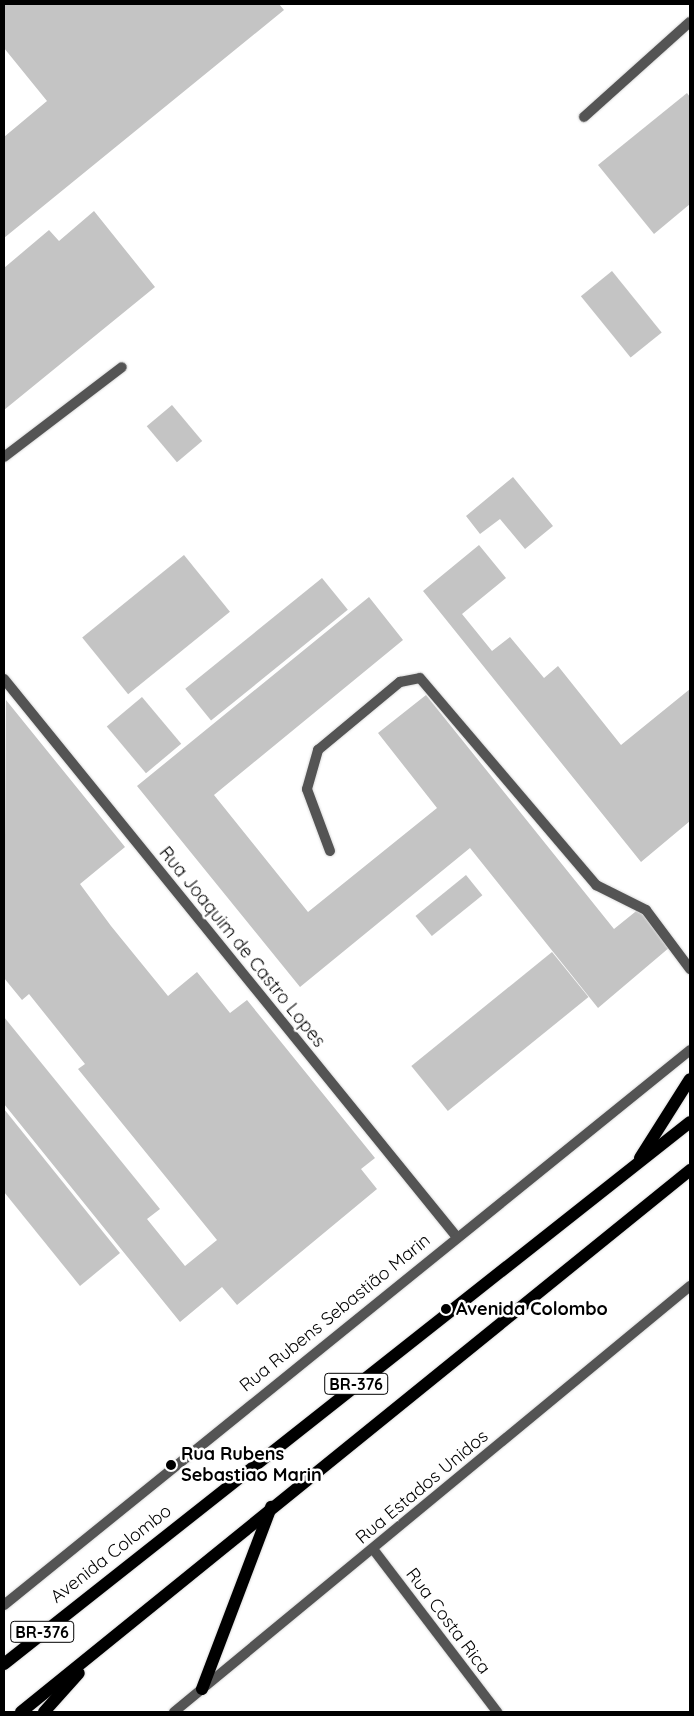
<!DOCTYPE html>
<html>
<head>
<meta charset="utf-8">
<style>
	body { margin:0 }
	#map { position:relative; width:694px; height:1716px; overflow:hidden; background:#fff; font-family:Quicksand,sans-serif }
	div>[style] { position:absolute }
	[style*='--x'] { left:calc(var(--x)*1px); top:calc(var(--y)*1px); width:calc(var(--w)*1px); rotate:calc(var(--a)*1deg) }
	.building>* { inset:0; background:#c4c4c4; transform-origin:0 0 }
	.roads { filter:drop-shadow(0 0 1px #dbdbdb) drop-shadow(0 0 1px #dbdbdb) }
	.service>* { height:10px; margin:-5px; padding:0 5px; transform-origin:5px; border-radius:5px; background:#545454 }
	.minor>* { height:10px; margin:-5px; padding:0 5px; transform-origin:5px; border-radius:5px; background:#545454 }
	.tertiary>* { height:10px; margin:-5px; padding:0 5px; transform-origin:5px; border-radius:5px; background:#545454 }
	.primary>* { height:12px; margin:-6px; padding:0 6px; transform-origin:6px; border-radius:6px; background:#000 }
	.dots>* { width:14px; height:14px; translate:-50% -50%; box-sizing:border-box; border:2px solid #fff; border-radius:50% }
	span { translate:-50% -50%; white-space:nowrap; text-align:center; line-height:1.15; -webkit-text-stroke:5px #fff; paint-order:stroke }
	.shield-label span { padding:1px 4px; background:#fff; border:1px solid; border-radius:4px; -webkit-text-stroke-width:0 }
	.shield-label { font-size:16px; color:#000; font-weight:700 }
	.street-label { font-size:18px; color:#000 }
	.poi-label { font-size:18px; color:#000; font-weight:700 }
	.left { translate:0 -50%; text-align:left }
	.frame { position:absolute; inset:0; border:5px solid #000; pointer-events:none }
</style>
</head>
<body>
<div id="map">
	<div class="building">
		<i style="clip-path:polygon(4px 4px,279px 4px,284px 10px,4px 238px,4px 137px,47px 101px,4px 48px)"></i>
		<i style="clip-path:polygon(687px 93px,690px 97px,690px 204px,654px 234px,598px 165px)"></i>
		<i style="clip-path:polygon(94px 211px,155px 287px,4px 410px,4px 268px,49px 230px,59px 241px)"></i>
		<i style="left:612px;top:271px;width:79px;height:40px;rotate:51deg"></i>
		<i style="left:172px;top:405px;width:47px;height:33px;rotate:50deg"></i>
		<i style="clip-path:polygon(513px 477px,553px 526px,525px 549px,500px 519px,480px 534px,466px 516px)"></i>
		<i style="clip-path:polygon(479px 545px,506px 578px,462px 614px,492px 651px,510px 637px,544px 678px,558px 666px,621px 745px,690px 689px,690px 821px,641px 862px,423px 591px)"></i>
		<i style="left:184px;top:555px;width:73px;height:131px;rotate:51deg"></i>
		<i style="left:322px;top:578px;width:41px;height:176px;rotate:51deg"></i>
		<i style="clip-path:polygon(369px 597px,403px 640px,214px 795px,308px 912px,437px 808px,378px 733px,426px 695px,614px 929px,640px 908px,670px 947px,598px 1008px,470px 848px,300px 987px,137px 786px)"></i>
		<i style="left:142px;top:697px;width:61px;height:46px;rotate:50deg"></i>
		<i style="clip-path:polygon(6px 700px,125px 847px,80px 884px,111px 926px,168px 996px,197px 972px,230px 1013px,247px 1000px,375px 1158px,361px 1169px,377px 1189px,237px 1305px,222px 1287px,180px 1322px,4px 1104px,4px 1017px,160px 1209px,147px 1219px,185px 1266px,217px 1240px,78px 1069px,85px 1064px,29px 994px,22px 1000px,4px 978px)"></i>
		<i style="left:466px;top:875px;width:26px;height:65px;rotate:51deg"></i>
		<i style="left:552px;top:952px;width:58px;height:181px;rotate:51deg"></i>
		<i style="clip-path:polygon(4px 1109px,120px 1253px,80px 1286px,4px 1192px)"></i>
	</div>
	<div class="roads">
		<div class="service">
			<i style="--x:584;--y:117;--w:142;--a:-41.9"></i>
			<i style="--x:4;--y:457;--w:148;--a:-37.3"></i>
			<i style="--x:4;--y:679;--w:717;--a:50.94"></i>
			<i style="--x:330;--y:851;--w:66;--a:-110.4"></i>
			<i style="--x:307;--y:789;--w:41;--a:-74.2"></i>
			<i style="--x:318;--y:750;--w:107;--a:-39.7"></i>
			<i style="--x:400;--y:682;--w:20;--a:-11"></i>
			<i style="--x:420;--y:678;--w:272;--a:49.6"></i>
			<i style="--x:596;--y:885;--w:56;--a:26.6"></i>
			<i style="--x:646;--y:910;--w:74;--a:53.3"></i>
		</div>
		<div class="minor">
			<i style="--x:373;--y:1549;--w:205;--a:52.7"></i>
		</div>
		<div class="tertiary">
			<i style="--x:4;--y:1605;--w:882;--a:-38.97"></i>
			<i style="--x:174;--y:1712;--w:669;--a:-39.54"></i>
		</div>
		<div class="primary">
			<i style="--x:640;--y:1158;--w:93;--a:-57.7"></i>
			<i style="--x:4;--y:1664;--w:874;--a:-38.31"></i>
			<i style="--x:202;--y:1689;--w:195;--a:-69.2"></i>
			<i style="--x:21;--y:1712;--w:861;--a:-39.01"></i>
			<i style="--x:44;--y:1712;--w:52;--a:-48.1"></i>
		</div>
	</div>
	<div class="dots">
		<i style="left:446px;top:1309px;background:#000"></i>
		<i style="left:171px;top:1465px;background:#000"></i>
	</div>
	<div class="shield-label">
		<span style="left:356px;top:1384px">BR-376</span>
		<span style="left:42px;top:1632px">BR-376</span>
	</div>
	<div class="street-label">
		<span style="left:242px;top:947px;rotate:51deg">Rua Joaquim de Castro Lopes</span>
		<span style="left:335px;top:1313px;rotate:-39deg">Rua Rubens Sebastião Marin</span>
		<span style="left:422px;top:1487px;rotate:-40deg">Rua Estados Unidos</span>
		<span style="left:111px;top:1554px;rotate:-38deg">Avenida Colombo</span>
		<span style="left:448px;top:1621px;rotate:53deg">Rua Costa Rica</span>
	</div>
	<div class="poi-label">
		<span class="left" style="left:456px;top:1309px">Avenida Colombo</span>
		<span class="left" style="left:181px;top:1465px">Rua Rubens<br>Sebastiao Marin</span>
	</div>
	<div class="frame"></div>
</div>
</body>
</html>
